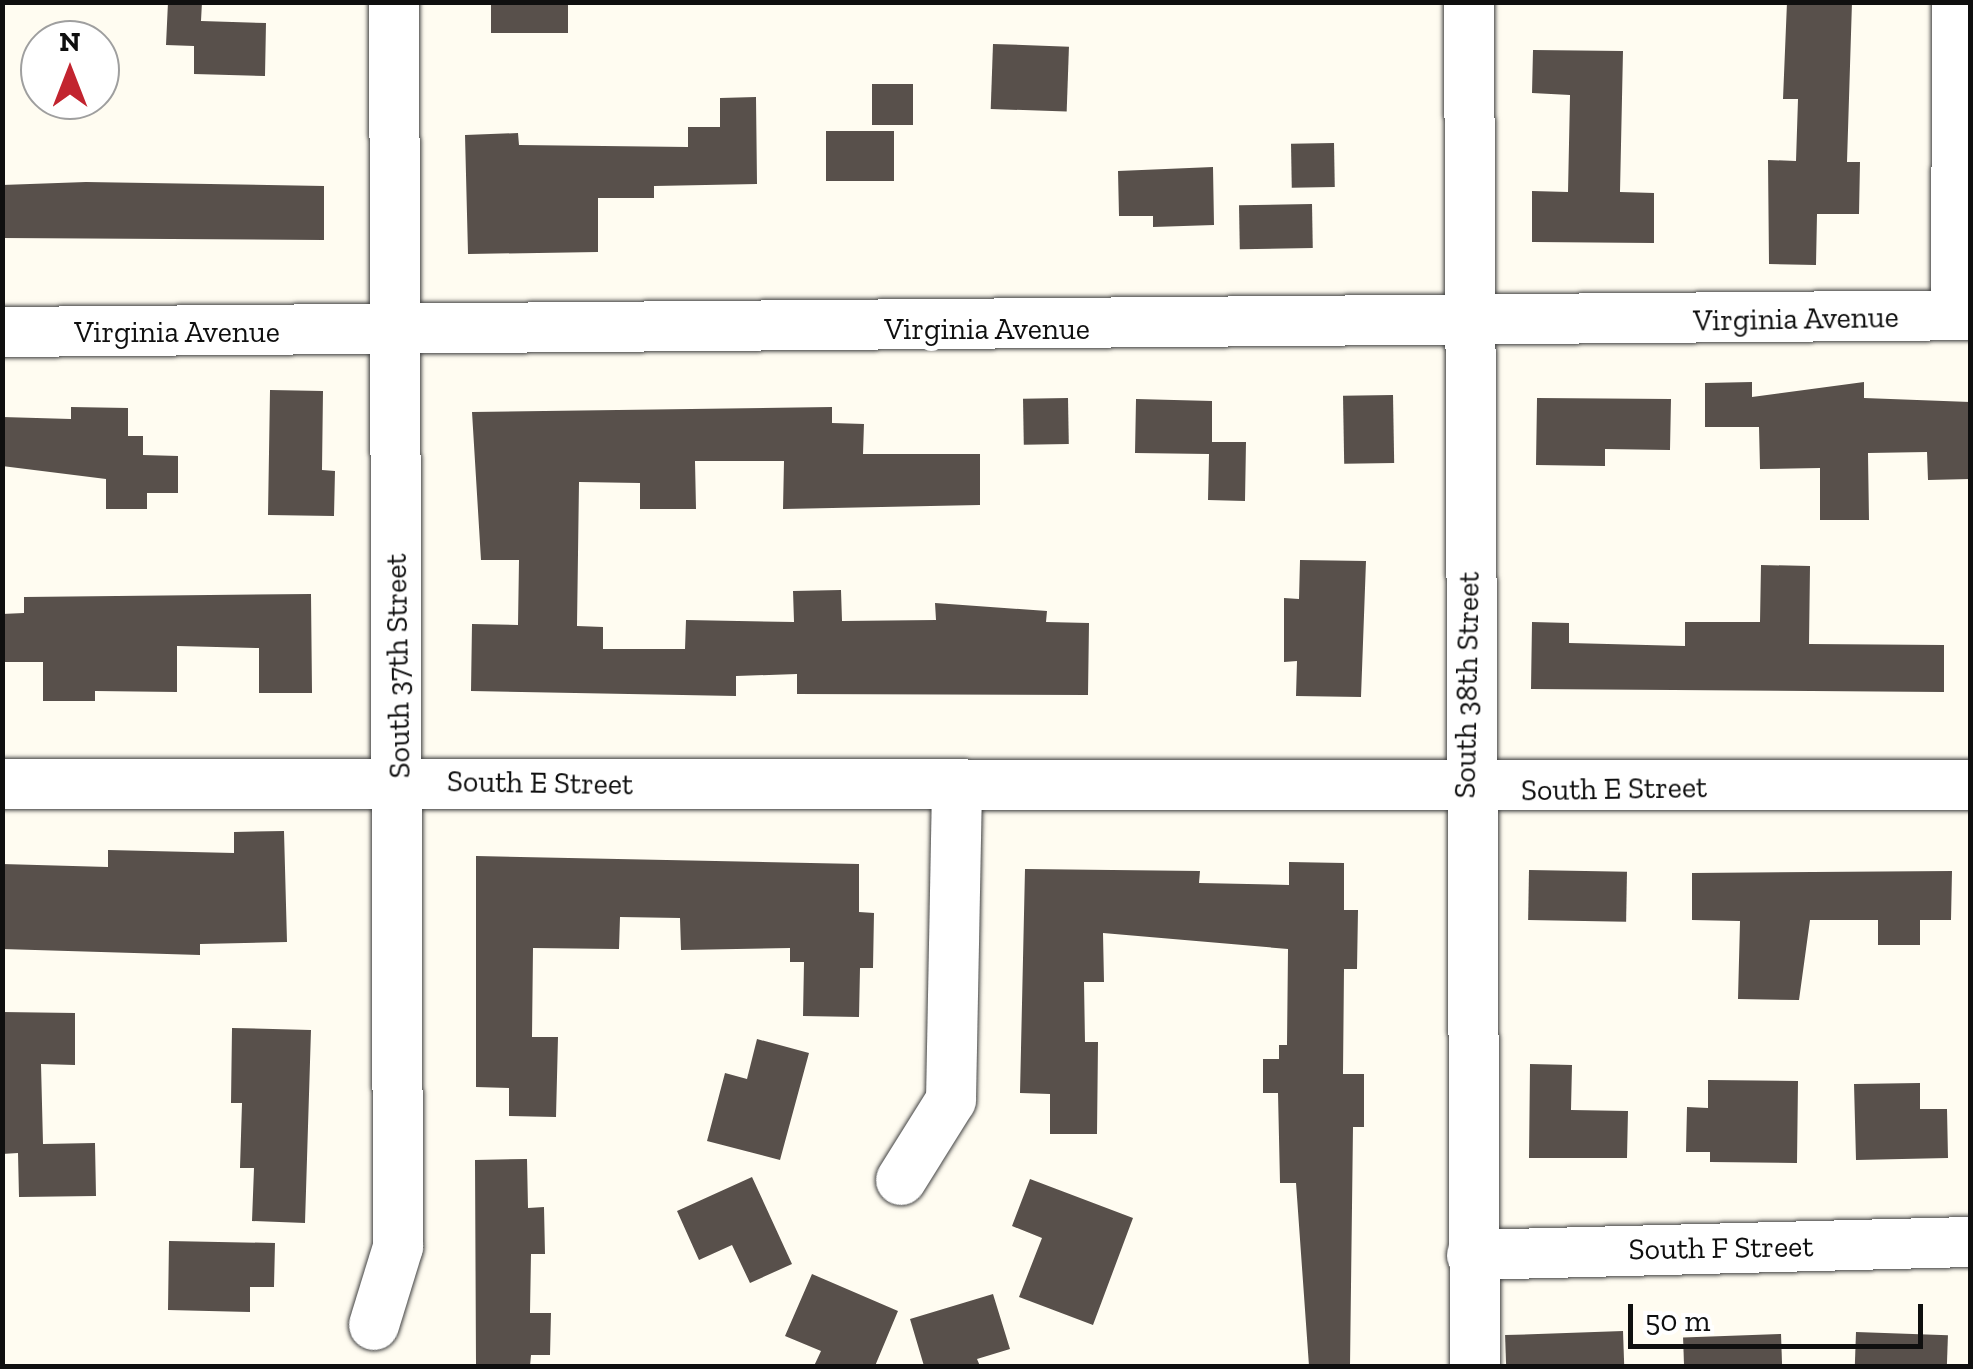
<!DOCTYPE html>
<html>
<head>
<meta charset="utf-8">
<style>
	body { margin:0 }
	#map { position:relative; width:1973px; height:1369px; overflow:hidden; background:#fffcf1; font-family:"Zilla Slab",serif }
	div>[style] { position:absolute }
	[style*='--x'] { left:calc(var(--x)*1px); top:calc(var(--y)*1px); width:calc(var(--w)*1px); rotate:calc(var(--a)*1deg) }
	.building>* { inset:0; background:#58504b; transform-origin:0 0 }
	.roads { filter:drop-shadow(0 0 2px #424242) drop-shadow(0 0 2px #424242) }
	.minor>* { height:50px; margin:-25px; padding:0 25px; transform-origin:25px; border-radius:25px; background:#fff }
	span { translate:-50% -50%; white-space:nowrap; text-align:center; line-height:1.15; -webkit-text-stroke:10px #fff; paint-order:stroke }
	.street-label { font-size:30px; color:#0f0f0f }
	.frame { position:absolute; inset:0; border:5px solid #0f0f0f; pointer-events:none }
	.north { position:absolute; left:20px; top:20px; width:100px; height:100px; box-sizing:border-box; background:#fff; border:2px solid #9f9f9f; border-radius:50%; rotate:0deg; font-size:28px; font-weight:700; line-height:40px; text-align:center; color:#0f0f0f }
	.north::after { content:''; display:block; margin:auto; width:35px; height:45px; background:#c2242f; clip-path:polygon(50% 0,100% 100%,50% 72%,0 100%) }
	.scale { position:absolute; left:1628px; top:1304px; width:295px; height:45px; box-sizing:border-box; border:5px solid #0f0f0f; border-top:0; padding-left:12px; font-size:30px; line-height:35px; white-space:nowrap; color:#0f0f0f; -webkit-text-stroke:8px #fff; paint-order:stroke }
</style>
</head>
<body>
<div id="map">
	<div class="building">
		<i style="clip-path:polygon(168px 2px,202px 2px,201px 21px,266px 23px,265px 76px,194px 74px,194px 46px,166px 45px)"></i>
		<i style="left:491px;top:2px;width:77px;height:31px"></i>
		<i style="clip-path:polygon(1787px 2px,1852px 2px,1847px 162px,1860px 162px,1859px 214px,1817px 214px,1816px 265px,1769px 264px,1768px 160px,1796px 161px,1798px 99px,1783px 99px)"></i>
		<i style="left:993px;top:44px;width:76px;height:65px;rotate:2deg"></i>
		<i style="clip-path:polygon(1533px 50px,1623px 51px,1620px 192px,1654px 193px,1654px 243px,1532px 242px,1532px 191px,1568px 192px,1570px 95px,1532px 93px)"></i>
		<i style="left:872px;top:84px;width:41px;height:41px"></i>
		<i style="clip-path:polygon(756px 97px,757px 184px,654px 186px,654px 198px,598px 198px,598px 252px,468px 254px,465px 135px,518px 133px,519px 145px,688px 147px,688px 127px,720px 127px,720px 98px)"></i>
		<i style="left:826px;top:131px;width:68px;height:50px"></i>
		<i style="left:1334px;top:143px;width:44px;height:43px;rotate:89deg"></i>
		<i style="clip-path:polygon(1213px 167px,1214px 225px,1153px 227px,1153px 216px,1119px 216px,1118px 171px)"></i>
		<i style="clip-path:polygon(86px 182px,324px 186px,324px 240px,2px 238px,2px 185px)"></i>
		<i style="left:1312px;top:204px;width:44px;height:73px;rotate:89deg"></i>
		<i style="clip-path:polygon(1752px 382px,1752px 397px,1864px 382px,1864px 398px,1970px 402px,1970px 479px,1928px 480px,1927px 452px,1868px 453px,1869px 520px,1820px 520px,1820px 468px,1760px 469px,1759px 427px,1705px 427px,1705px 383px)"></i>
		<i style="clip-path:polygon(270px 390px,323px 391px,322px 470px,335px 471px,334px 516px,268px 515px)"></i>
		<i style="left:1393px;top:395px;width:68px;height:50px;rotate:89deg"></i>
		<i style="left:1068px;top:398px;width:46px;height:45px;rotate:89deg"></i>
		<i style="clip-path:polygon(1537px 398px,1671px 399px,1670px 450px,1605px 449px,1605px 466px,1536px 465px)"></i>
		<i style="clip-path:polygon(1136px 399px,1212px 401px,1212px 442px,1246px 442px,1245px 501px,1208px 500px,1209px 454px,1135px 453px)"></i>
		<i style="clip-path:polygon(71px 407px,128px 408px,128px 436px,143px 436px,143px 455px,178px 456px,178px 493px,147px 493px,147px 509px,106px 509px,106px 479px,2px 466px,2px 417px,71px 419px)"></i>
		<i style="clip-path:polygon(832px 407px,832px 423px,864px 424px,863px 454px,980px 454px,980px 505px,783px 509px,784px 461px,695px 461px,696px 509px,640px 509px,640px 483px,579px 482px,577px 626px,603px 627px,603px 649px,685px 649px,686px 620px,794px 622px,793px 591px,841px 590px,842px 621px,936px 620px,935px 603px,1047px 611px,1046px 622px,1089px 623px,1088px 695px,797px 694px,797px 674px,736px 676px,736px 696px,471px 691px,472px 624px,518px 625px,519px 560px,481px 560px,472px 412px)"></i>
		<i style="clip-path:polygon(1300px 560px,1366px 561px,1361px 697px,1296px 696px,1297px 661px,1284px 662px,1284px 598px,1299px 599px)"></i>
		<i style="clip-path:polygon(1761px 565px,1810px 566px,1809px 644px,1944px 645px,1944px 692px,1531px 689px,1532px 622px,1569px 623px,1569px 643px,1685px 646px,1685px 622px,1760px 622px)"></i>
		<i style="clip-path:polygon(311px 594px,312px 693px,259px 693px,259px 648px,177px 646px,177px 692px,95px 691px,95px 701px,43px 701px,43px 662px,2px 662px,2px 614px,24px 613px,24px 597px)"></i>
		<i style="clip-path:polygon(284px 831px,287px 942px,200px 944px,200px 955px,2px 949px,2px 864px,108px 867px,108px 850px,234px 853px,234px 832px)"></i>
		<i style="clip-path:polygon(476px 856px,859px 864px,859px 912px,874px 913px,873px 968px,860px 968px,859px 1017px,803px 1016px,804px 962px,790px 962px,790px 948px,681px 950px,680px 918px,620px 917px,619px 949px,533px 948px,532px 1037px,558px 1037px,556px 1117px,509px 1116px,509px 1088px,476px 1087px)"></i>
		<i style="clip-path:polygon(1289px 862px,1344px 863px,1344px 910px,1358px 910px,1357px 969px,1344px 969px,1343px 1074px,1364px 1074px,1364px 1127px,1353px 1127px,1350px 1366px,1309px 1366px,1296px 1183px,1280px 1183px,1278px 1093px,1263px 1093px,1263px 1059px,1279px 1059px,1279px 1045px,1287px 1045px,1288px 949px,1103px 933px,1104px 982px,1084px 982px,1085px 1042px,1098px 1042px,1097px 1134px,1050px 1134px,1050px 1094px,1020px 1093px,1025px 869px,1200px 871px,1199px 883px,1289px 885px)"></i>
		<i style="left:1529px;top:870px;width:98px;height:50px;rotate:1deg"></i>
		<i style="clip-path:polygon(1952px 871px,1951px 920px,1920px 920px,1920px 945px,1878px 945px,1878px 920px,1810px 920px,1799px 1000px,1738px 999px,1740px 921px,1692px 920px,1692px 873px)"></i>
		<i style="clip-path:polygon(2px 1012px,75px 1013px,75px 1065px,41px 1064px,43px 1144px,95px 1143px,96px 1196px,19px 1197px,18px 1153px,2px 1154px)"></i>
		<i style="clip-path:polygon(232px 1028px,311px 1030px,305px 1223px,252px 1221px,254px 1168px,240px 1168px,242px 1103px,231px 1103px)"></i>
		<i style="clip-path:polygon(757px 1039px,809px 1053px,780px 1160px,707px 1141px,725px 1073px,747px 1079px)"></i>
		<i style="clip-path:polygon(1530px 1064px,1572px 1065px,1571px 1110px,1628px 1111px,1627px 1158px,1529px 1158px)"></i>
		<i style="clip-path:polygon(1708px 1080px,1798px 1081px,1797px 1163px,1710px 1162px,1710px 1152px,1686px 1152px,1687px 1107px,1708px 1108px)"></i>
		<i style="clip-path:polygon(1920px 1083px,1920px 1109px,1947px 1109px,1948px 1158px,1856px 1160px,1854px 1084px)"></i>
		<i style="clip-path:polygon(527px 1159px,528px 1208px,544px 1207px,545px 1254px,531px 1254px,530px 1313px,551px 1313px,550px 1355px,531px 1355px,530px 1366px,476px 1366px,475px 1160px)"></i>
		<i style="clip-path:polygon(752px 1177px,792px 1264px,750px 1283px,732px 1245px,699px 1260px,677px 1211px)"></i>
		<i style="clip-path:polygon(1030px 1179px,1133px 1218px,1093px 1325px,1019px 1297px,1042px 1238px,1012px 1226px)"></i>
		<i style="clip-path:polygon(169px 1241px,275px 1243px,274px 1287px,250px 1287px,250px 1312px,168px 1310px)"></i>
		<i style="clip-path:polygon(812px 1274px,898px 1311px,875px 1366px,814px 1366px,821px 1351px,785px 1336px)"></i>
		<i style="clip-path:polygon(993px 1294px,1010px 1349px,977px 1359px,980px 1366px,924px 1366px,910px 1319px)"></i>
		<i style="left:1623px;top:1331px;width:35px;height:118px;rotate:88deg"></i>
		<i style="left:1856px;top:1332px;width:92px;height:34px;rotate:2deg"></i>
		<i style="left:1781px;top:1334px;width:32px;height:98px;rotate:88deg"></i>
	</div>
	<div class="roads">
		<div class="minor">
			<i style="--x:1469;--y:2;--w:1364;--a:89.75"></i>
			<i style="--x:1956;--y:315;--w:313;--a:-89.8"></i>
			<i style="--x:2;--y:332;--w:1968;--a:-0.49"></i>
			<i style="--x:2;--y:784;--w:1968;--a:0.03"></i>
			<i style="--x:901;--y:1180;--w:94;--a:-58"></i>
			<i style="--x:951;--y:1100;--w:312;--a:-88.9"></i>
			<i style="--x:1472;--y:1255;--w:498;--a:-1.5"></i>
			<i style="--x:374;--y:1325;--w:82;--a:-72.9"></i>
			<i style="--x:398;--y:1247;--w:1245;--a:-90.18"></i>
		</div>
	</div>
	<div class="street-label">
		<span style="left:1796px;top:319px;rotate:-1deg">Virginia Avenue</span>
		<span style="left:987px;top:329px">Virginia Avenue</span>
		<span style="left:177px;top:332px">Virginia Avenue</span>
		<span style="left:398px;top:666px;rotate:-91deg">South 37th Street</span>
		<span style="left:1467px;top:685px;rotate:-89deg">South 38th Street</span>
		<span style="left:540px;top:783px;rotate:1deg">South E Street</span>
		<span style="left:1614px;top:789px;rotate:-1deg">South E Street</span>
		<span style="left:1721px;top:1248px;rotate:-1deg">South F Street</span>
	</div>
	<div class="frame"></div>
	<div class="north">N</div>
	<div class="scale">50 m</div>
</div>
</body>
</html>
